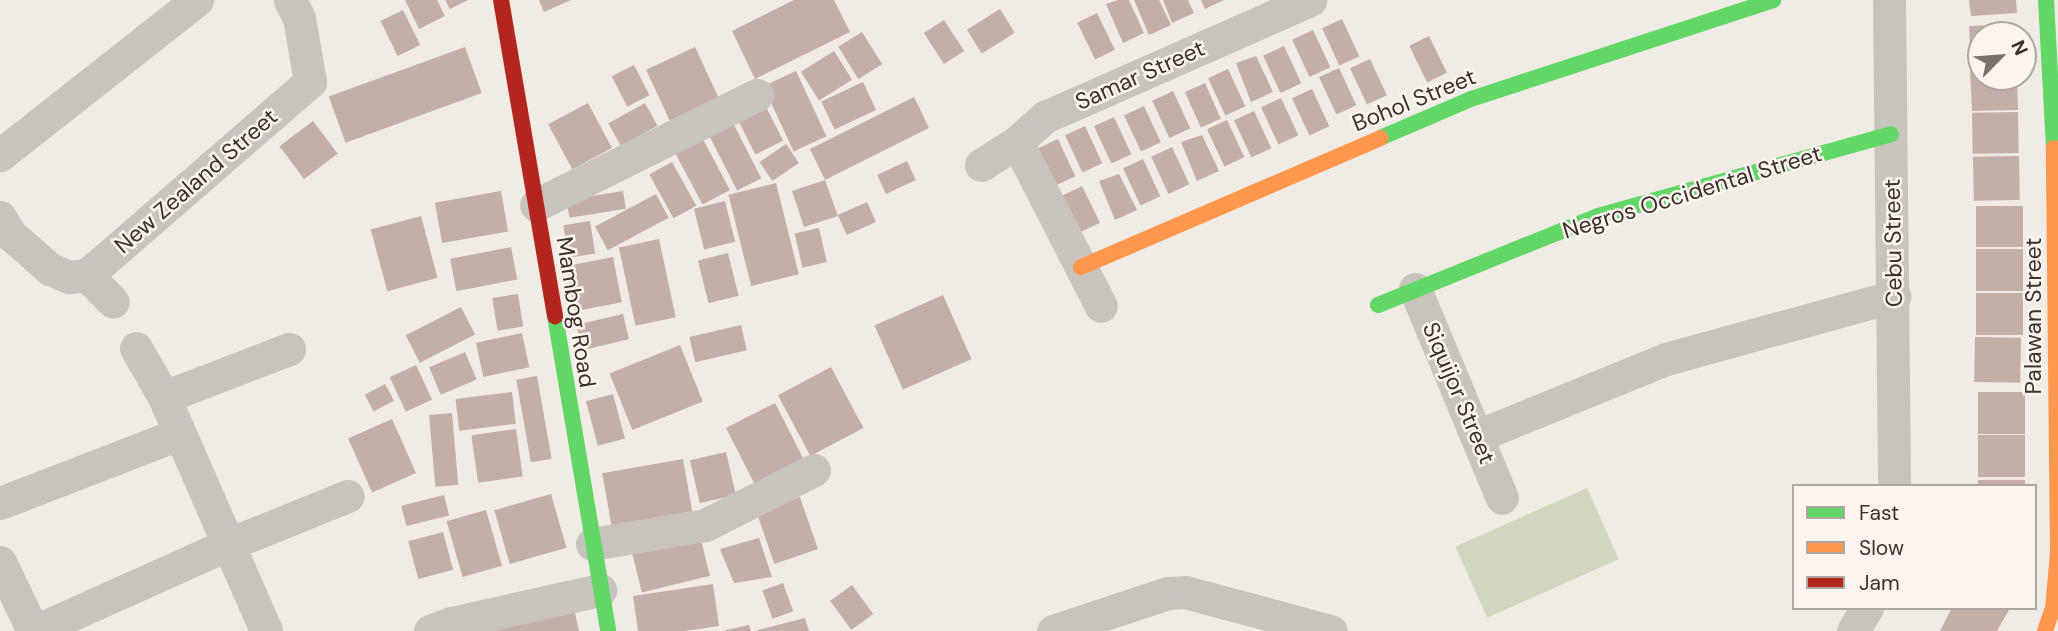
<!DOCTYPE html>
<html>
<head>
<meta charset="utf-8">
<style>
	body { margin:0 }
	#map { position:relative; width:2058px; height:631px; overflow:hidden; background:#f0ebe5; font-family:"DM Sans",sans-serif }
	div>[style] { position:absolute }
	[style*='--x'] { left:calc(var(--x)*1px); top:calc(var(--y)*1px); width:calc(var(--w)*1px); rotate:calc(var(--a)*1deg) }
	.green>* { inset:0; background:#d1d6bf; transform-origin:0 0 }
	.building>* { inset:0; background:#c3afa7; transform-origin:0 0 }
	.street>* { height:33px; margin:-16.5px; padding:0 16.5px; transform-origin:16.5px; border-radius:16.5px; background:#c9c3be }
	.fast>* { height:16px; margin:-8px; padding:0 8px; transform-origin:8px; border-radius:8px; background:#63d668 }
	.slow>* { height:16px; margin:-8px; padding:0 8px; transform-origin:8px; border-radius:8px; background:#ff974d }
	.jam>* { height:16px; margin:-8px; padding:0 8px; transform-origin:8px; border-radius:8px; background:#b3261e }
	span { translate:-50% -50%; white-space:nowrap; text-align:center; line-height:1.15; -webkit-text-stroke:5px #fbf5ee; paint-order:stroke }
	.street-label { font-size:23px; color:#3b302b }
	.legend { position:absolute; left:1792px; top:484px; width:245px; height:126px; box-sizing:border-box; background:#fbf5ee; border:2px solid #aea6a0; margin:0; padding:9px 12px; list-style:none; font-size:21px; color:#3b302b }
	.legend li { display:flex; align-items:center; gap:14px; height:35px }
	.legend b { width:35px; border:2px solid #aea6a0 }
	.north { position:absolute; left:1967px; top:21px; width:70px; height:70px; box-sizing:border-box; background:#fbf5ee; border:2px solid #aea6a0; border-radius:50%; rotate:65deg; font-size:19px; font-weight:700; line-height:28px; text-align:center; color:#3b302b }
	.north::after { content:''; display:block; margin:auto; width:24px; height:32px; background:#7a716c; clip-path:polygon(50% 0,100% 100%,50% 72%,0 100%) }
</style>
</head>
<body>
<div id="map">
	<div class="green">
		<i style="left:1587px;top:488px;width:78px;height:144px;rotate:66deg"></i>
	</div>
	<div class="building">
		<i style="clip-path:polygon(405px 0,437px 0,445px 16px,419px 29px)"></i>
		<i style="clip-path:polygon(445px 0,468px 0,450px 9px)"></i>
		<i style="clip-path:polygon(539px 0,571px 0,544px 12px)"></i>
		<i style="clip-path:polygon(794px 0,834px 0,850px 32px,755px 79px,732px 31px)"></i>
		<i style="clip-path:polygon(1118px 0,1129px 0,1144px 33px,1123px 43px,1106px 4px)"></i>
		<i style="clip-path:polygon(1134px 0,1159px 0,1171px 25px,1149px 35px)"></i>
		<i style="clip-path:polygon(1163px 0,1188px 0,1194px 13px,1172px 23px)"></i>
		<i style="clip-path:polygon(1201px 0,1224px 0,1205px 9px)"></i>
		<i style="clip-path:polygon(1969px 0,2016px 0,2017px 13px,1971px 16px)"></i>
		<i style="left:1000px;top:9px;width:28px;height:39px;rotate:58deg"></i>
		<i style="left:403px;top:10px;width:39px;height:25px;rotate:64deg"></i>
		<i style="left:1097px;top:13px;width:41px;height:22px;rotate:64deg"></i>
		<i style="left:1342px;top:19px;width:41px;height:22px;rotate:65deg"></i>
		<i style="left:944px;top:20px;width:37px;height:24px;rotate:57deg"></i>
		<i style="clip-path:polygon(2016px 24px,2016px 35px,1981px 35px,1981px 67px,1971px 67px,1969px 26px)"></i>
		<i style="left:1313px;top:30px;width:41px;height:23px;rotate:65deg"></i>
		<i style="left:862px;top:32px;width:38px;height:28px;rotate:58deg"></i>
		<i style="left:1429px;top:36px;width:41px;height:22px;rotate:64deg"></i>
		<i style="left:1284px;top:46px;width:41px;height:23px;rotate:65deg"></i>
		<i style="left:465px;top:47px;width:49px;height:145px;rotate:70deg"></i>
		<i style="left:695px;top:47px;width:56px;height:54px;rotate:65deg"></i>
		<i style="left:834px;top:51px;width:34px;height:39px;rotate:58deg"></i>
		<i style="clip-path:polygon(1256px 56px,1273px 92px,1251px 102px,1236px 63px)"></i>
		<i style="left:1370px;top:59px;width:40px;height:22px;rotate:65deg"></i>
		<i style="left:634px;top:65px;width:34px;height:25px;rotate:63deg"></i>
		<i style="left:1339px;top:68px;width:41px;height:22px;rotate:65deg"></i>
		<i style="left:1228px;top:69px;width:41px;height:22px;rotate:65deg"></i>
		<i style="clip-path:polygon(1970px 69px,1981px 69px,1981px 77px,2017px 77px,2018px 110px,1972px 111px)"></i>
		<i style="left:796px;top:71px;width:72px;height:36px;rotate:65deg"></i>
		<i style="left:863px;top:82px;width:31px;height:46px;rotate:65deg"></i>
		<i style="left:1205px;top:83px;width:39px;height:22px;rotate:66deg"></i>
		<i style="left:1312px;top:89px;width:41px;height:22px;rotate:65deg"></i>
		<i style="left:1173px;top:91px;width:41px;height:23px;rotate:65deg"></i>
		<i style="clip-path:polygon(914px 97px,929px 128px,825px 180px,838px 216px,804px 227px,792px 191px,825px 180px,810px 149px)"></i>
		<i style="left:1281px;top:98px;width:41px;height:22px;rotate:65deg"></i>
		<i style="left:588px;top:103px;width:51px;height:45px;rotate:62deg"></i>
		<i style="left:645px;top:103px;width:26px;height:42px;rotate:61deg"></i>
		<i style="left:764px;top:103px;width:42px;height:31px;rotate:63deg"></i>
		<i style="left:1144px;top:106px;width:40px;height:22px;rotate:65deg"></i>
		<i style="left:1254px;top:111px;width:41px;height:22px;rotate:65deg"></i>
		<i style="left:2018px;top:112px;width:41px;height:46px;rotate:89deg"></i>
		<i style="left:729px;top:115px;width:71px;height:27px;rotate:63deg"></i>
		<i style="left:1114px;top:117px;width:41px;height:22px;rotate:65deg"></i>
		<i style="left:1227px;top:120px;width:41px;height:22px;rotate:65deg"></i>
		<i style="left:313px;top:121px;width:41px;height:42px;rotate:53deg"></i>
		<i style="left:1085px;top:126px;width:41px;height:22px;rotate:65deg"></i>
		<i style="left:698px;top:130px;width:68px;height:31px;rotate:62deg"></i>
		<i style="clip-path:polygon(1202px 135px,1219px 171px,1197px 181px,1181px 142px)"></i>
		<i style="left:1058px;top:139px;width:41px;height:22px;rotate:65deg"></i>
		<i style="left:786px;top:144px;width:23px;height:32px;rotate:56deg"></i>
		<i style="left:1172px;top:147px;width:41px;height:23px;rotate:65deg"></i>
		<i style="left:2019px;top:156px;width:44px;height:46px;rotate:89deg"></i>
		<i style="left:1143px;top:159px;width:41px;height:22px;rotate:65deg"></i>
		<i style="left:907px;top:161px;width:21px;height:33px;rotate:65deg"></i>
		<i style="left:672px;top:162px;width:50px;height:26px;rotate:61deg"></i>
		<i style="clip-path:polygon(1119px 174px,1137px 210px,1115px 220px,1099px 181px)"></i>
		<i style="left:776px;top:183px;width:94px;height:49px;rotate:76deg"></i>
		<i style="left:1082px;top:186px;width:41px;height:22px;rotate:64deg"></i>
		<i style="left:501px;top:191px;width:41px;height:67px;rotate:80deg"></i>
		<i style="left:623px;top:191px;width:18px;height:57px;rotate:81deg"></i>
		<i style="left:656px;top:194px;width:27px;height:69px;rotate:62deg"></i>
		<i style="left:725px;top:201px;width:42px;height:32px;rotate:76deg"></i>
		<i style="left:867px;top:202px;width:22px;height:32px;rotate:66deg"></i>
		<i style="left:1976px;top:206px;width:47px;height:41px"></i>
		<i style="left:421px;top:216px;width:64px;height:52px;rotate:75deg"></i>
		<i style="left:590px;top:221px;width:33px;height:27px;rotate:81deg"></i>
		<i style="left:819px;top:228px;width:35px;height:25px;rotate:77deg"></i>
		<i style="left:659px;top:239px;width:80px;height:41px;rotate:78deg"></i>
		<i style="left:511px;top:247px;width:33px;height:62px;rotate:79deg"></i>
		<i style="left:1976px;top:249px;width:47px;height:42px"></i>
		<i style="left:728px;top:253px;width:44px;height:31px;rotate:76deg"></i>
		<i style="left:613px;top:257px;width:46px;height:48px;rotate:79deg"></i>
		<i style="left:1976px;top:293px;width:47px;height:42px"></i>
		<i style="left:518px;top:294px;width:33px;height:26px;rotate:81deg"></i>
		<i style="left:943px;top:295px;width:70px;height:75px;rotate:66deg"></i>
		<i style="left:461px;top:307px;width:31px;height:62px;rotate:63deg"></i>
		<i style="left:623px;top:314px;width:26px;height:48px;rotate:77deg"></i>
		<i style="left:741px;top:325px;width:26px;height:53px;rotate:77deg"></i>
		<i style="left:522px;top:333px;width:35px;height:47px;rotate:78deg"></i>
		<i style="left:1975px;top:337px;width:46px;height:45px;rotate:1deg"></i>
		<i style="left:680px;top:345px;width:61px;height:76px;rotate:68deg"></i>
		<i style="left:465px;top:352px;width:30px;height:39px;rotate:67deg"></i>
		<i style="left:416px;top:365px;width:38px;height:29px;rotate:65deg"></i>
		<i style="left:831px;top:367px;width:69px;height:60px;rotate:62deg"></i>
		<i style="left:537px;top:376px;width:84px;height:21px;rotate:80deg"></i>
		<i style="left:385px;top:384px;width:19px;height:23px;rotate:62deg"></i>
		<i style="left:512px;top:392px;width:32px;height:57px;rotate:83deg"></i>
		<i style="left:1978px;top:392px;width:47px;height:42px"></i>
		<i style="left:613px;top:394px;width:46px;height:28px;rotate:75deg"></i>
		<i style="left:775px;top:403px;width:64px;height:55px;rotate:63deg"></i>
		<i style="left:452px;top:413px;width:72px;height:23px;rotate:85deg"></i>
		<i style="left:392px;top:419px;width:59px;height:48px;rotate:66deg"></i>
		<i style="left:516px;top:429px;width:48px;height:45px;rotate:82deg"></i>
		<i style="left:1978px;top:435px;width:47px;height:42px"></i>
		<i style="left:726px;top:452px;width:44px;height:37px;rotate:77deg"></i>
		<i style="left:683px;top:459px;width:57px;height:82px;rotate:80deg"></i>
		<i style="left:1978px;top:480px;width:47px;height:6px"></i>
		<i style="left:551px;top:494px;width:56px;height:59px;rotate:74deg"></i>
		<i style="left:444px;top:495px;width:21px;height:44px;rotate:76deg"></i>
		<i style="left:800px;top:497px;width:55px;height:46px;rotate:71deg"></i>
		<i style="left:486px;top:510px;width:58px;height:41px;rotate:74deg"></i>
		<i style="left:443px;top:532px;width:39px;height:36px;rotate:75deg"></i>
		<i style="left:699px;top:532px;width:45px;height:70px;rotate:76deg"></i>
		<i style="clip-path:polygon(759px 538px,772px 577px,734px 583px,720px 549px)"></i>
		<i style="left:783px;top:583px;width:30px;height:22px;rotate:70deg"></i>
		<i style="clip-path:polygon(713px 584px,719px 626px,685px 631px,638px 631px,633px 596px)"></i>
		<i style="left:852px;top:585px;width:36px;height:27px;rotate:54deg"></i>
		<i style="clip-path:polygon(574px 608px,579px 631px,476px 631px)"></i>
		<i style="clip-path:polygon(1952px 608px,2010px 608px,1997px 631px,1940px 631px)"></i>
		<i style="clip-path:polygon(805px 618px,809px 631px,758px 631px,758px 630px)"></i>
		<i style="clip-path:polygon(749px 625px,751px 631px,726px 631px,726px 630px)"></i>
	</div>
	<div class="street">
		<i style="--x:1889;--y:0;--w:486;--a:89.4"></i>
		<i style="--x:1017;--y:142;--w:184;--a:62.9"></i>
		<i style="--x:0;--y:155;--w:251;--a:-38.2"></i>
		<i style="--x:981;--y:165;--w:43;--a:-32.6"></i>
		<i style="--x:1017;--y:142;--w:38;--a:-42"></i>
		<i style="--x:1045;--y:117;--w:290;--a:-23.8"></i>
		<i style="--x:536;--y:205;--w:247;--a:-26.5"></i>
		<i style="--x:0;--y:217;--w:20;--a:60"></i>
		<i style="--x:10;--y:234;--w:53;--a:41.2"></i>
		<i style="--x:50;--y:269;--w:21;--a:23"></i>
		<i style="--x:69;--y:277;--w:18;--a:-6"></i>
		<i style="--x:87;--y:275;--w:295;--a:-40.9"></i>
		<i style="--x:310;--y:82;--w:65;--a:-99.8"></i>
		<i style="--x:299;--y:18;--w:20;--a:-117"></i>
		<i style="--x:87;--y:275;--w:37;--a:46"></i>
		<i style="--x:1415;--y:289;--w:226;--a:67.4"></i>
		<i style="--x:136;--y:348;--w:56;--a:60.3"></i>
		<i style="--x:164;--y:397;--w:255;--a:66.4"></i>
		<i style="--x:164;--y:397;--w:134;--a:-21"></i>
		<i style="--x:1477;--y:436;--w:204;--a:-22.2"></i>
		<i style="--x:1666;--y:359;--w:237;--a:-15.4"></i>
		<i style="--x:0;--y:503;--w:192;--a:-21.1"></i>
		<i style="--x:592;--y:544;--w:115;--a:-9.5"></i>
		<i style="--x:705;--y:525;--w:122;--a:-26.8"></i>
		<i style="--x:0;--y:562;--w:76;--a:64.4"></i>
		<i style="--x:35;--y:631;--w:213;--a:-24.2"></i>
		<i style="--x:229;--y:544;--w:128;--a:-22"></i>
		<i style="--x:430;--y:631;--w:22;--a:-21"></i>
		<i style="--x:451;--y:623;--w:153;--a:-12.5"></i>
		<i style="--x:1053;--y:631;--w:121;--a:-18.3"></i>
		<i style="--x:1168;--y:593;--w:17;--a:-3"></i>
		<i style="--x:1185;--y:592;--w:151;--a:15"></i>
		<i style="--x:1853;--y:631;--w:27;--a:-59"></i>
	</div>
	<div class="fast">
		<i style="--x:2046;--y:0;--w:148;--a:86.9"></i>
		<i style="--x:1380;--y:138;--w:99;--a:-23.2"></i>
		<i style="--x:1471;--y:99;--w:318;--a:-18.1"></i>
		<i style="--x:1378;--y:305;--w:237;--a:-22"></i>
		<i style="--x:1598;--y:216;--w:304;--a:-15.6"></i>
		<i style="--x:555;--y:316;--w:319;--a:80.4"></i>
	</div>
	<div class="slow">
		<i style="--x:1081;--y:267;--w:326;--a:-23.3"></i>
		<i style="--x:2045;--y:631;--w:24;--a:-71"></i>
		<i style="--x:2053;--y:608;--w:55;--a:-84.8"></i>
		<i style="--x:2058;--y:553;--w:405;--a:-90.6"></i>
	</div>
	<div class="jam">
		<i style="--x:501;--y:0;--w:321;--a:80.3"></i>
	</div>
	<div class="street-label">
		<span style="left:1140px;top:75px;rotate:-24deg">Samar Street</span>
		<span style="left:1414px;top:100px;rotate:-22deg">Bohol Street</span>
		<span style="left:196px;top:181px;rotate:-41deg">New Zealand Street</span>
		<span style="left:1692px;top:192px;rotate:-17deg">Negros Occidental Street</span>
		<span style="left:1893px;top:243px;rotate:-91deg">Cebu Street</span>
		<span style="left:576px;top:312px;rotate:81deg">Mambog Road</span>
		<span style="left:2033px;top:316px;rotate:-90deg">Palawan Street</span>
		<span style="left:1459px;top:393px;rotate:67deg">Siquijor Street</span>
	</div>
	<ul class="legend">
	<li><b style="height:9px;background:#63d668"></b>Fast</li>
	<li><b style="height:9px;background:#ff974d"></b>Slow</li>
	<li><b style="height:9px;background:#b3261e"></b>Jam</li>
	</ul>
	<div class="north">N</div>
</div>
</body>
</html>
